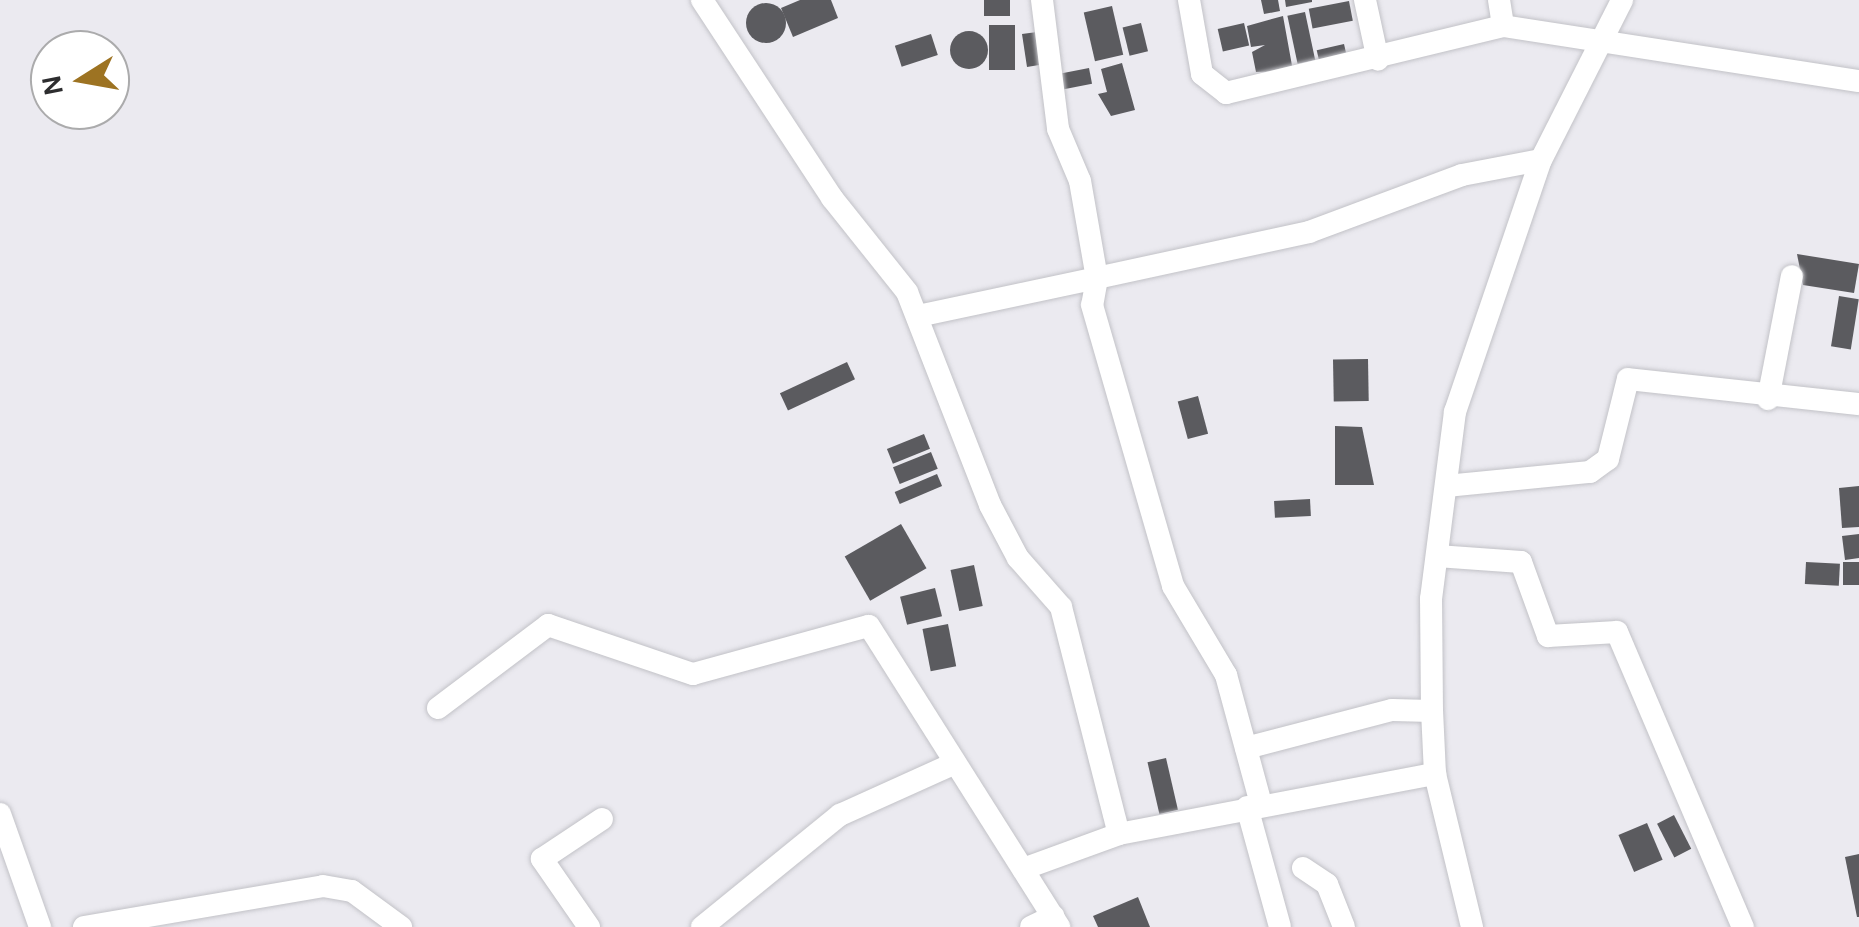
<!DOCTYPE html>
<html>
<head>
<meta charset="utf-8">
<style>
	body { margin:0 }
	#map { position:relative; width:1859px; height:927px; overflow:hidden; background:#ebeaf0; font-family:Karla,sans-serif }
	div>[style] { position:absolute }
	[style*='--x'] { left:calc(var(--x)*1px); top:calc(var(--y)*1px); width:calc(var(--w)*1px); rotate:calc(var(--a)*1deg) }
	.building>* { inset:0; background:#5b5b5f; transform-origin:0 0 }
	.round { border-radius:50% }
	.roads { filter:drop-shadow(0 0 2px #c2c2c7) drop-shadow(0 0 2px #c2c2c7) }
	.minor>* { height:22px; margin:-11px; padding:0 11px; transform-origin:11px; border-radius:11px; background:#fff }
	span { translate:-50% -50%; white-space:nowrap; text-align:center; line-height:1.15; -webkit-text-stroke:10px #fff; paint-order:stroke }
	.north { position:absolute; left:30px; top:30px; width:100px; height:100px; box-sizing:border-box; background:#fff; border:2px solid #ababac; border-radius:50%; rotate:259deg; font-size:28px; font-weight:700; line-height:40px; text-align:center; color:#2d2d2f }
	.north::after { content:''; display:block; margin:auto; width:35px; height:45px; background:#9d7322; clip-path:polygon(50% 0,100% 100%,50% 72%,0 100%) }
</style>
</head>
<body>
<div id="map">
	<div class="building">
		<i style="clip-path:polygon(800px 0,831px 0,838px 18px,793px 37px,781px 8px)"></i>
		<i style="left:984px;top:0;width:26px;height:16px"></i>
		<i style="clip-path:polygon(1261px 0,1278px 0,1280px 11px,1264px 14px)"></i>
		<i style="clip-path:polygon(1285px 0,1312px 0,1312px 2px,1286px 7px)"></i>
		<i style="left:1349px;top:1px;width:20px;height:41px;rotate:79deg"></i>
		<i class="round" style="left:746px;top:3px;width:40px;height:40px"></i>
		<i style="left:1112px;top:6px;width:50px;height:29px;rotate:77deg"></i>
		<i style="left:1305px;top:12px;width:49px;height:18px;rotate:78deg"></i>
		<i style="clip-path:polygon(1283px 16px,1293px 71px,1256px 72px,1252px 52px,1265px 45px,1251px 47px,1247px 26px)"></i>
		<i style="left:1141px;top:23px;width:29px;height:19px;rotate:76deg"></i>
		<i style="left:1244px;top:23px;width:23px;height:27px;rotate:77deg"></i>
		<i style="left:989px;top:25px;width:26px;height:45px"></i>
		<i class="round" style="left:950px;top:31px;width:38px;height:38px"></i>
		<i style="clip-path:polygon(1037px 32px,1039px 65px,1027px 67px,1022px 34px)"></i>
		<i style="left:931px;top:34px;width:22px;height:38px;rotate:72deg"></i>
		<i style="left:1344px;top:44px;width:17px;height:28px;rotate:77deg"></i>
		<i style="clip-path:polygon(1122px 63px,1135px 110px,1111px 116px,1098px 94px,1107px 92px,1101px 69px)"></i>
		<i style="left:1089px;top:68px;width:16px;height:30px;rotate:79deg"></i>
		<i style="clip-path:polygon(1797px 254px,1859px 264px,1854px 293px,1803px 285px)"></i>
		<i style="left:1839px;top:296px;width:20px;height:51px;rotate:9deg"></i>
		<i style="left:1368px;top:359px;width:42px;height:35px;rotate:89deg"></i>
		<i style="left:847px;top:362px;width:19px;height:74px;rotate:65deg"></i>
		<i style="left:1198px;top:396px;width:39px;height:21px;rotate:75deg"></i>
		<i style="clip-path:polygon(1335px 426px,1362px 427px,1374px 485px,1335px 485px)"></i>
		<i style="left:924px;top:434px;width:16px;height:40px;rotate:68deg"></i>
		<i style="left:931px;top:452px;width:18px;height:41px;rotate:68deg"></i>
		<i style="left:937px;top:474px;width:13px;height:46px;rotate:67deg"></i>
		<i style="clip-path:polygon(1859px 486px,1859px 527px,1842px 528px,1839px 488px)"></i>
		<i style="left:1310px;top:499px;width:17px;height:36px;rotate:87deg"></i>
		<i style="left:901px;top:524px;width:51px;height:65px;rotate:60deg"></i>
		<i style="clip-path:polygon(1859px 534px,1859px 558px,1845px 560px,1842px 536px)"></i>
		<i style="left:1806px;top:562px;width:34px;height:22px;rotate:3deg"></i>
		<i style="left:1859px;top:562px;width:23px;height:16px;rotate:90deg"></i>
		<i style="left:974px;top:565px;width:42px;height:24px;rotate:78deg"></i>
		<i style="left:935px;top:588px;width:29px;height:36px;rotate:76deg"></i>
		<i style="left:948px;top:624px;width:43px;height:26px;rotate:79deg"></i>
		<i style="left:1166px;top:758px;width:53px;height:19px;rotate:77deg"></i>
		<i style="left:1674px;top:815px;width:38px;height:19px;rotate:63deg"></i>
		<i style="left:1647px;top:823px;width:40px;height:31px;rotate:67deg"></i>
		<i style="clip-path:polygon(1859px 854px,1859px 917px,1857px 917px,1845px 857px)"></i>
		<i style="clip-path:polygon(1138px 897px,1150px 927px,1098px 927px,1093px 916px)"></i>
	</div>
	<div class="roads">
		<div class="minor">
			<i style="--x:702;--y:0;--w:237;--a:56.7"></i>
			<i style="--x:832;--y:198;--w:120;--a:51.4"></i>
			<i style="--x:907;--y:292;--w:229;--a:68.7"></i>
			<i style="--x:990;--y:505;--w:60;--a:62.2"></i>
			<i style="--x:1018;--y:558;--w:65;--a:48.7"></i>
			<i style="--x:1061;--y:607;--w:234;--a:75.7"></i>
			<i style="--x:1042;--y:0;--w:130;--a:82.9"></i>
			<i style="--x:1058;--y:129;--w:56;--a:67.1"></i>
			<i style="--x:1080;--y:181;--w:98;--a:80.1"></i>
			<i style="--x:1097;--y:278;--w:217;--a:-12.2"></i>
			<i style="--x:1309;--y:232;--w:163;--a:-20.4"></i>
			<i style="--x:1462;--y:175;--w:80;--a:-10.8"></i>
			<i style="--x:1189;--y:0;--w:75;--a:80"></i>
			<i style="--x:1202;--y:74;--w:31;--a:38"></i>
			<i style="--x:1226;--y:93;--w:285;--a:-13.6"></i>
			<i style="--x:1503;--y:26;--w:360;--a:8.8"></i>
			<i style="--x:1365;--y:0;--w:61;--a:77.8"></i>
			<i style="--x:1499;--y:0;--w:26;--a:81"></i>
			<i style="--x:918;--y:316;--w:183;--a:-12"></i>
			<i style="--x:1097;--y:278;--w:27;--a:100"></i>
			<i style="--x:1092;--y:305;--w:292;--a:73.9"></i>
			<i style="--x:1173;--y:586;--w:104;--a:59.2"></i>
			<i style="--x:1226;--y:675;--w:134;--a:74.8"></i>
			<i style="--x:1768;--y:399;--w:125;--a:-79"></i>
			<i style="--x:1446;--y:486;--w:145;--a:-5.6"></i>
			<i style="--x:1590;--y:472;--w:22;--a:-36"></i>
			<i style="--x:1608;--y:459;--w:82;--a:-76"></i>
			<i style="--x:1628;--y:379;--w:232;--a:6.2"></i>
			<i style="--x:1437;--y:556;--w:84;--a:4.1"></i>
			<i style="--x:1521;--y:562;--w:79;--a:70"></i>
			<i style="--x:1548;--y:636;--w:69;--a:-3.3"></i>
			<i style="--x:1617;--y:632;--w:321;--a:66.9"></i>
			<i style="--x:438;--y:708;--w:138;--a:-37"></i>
			<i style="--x:548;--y:625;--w:153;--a:18.7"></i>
			<i style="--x:693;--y:674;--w:182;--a:-15.3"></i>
			<i style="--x:869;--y:626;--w:356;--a:57.7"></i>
			<i style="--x:1246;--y:748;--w:151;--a:-14.6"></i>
			<i style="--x:1392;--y:710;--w:40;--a:1.4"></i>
			<i style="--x:1247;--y:807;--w:124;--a:74.6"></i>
			<i style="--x:0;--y:814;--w:120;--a:70.5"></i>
			<i style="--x:1303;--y:868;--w:29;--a:34"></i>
			<i style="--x:1327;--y:884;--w:46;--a:68.4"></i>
			<i style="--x:1023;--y:869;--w:102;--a:-20"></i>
			<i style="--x:1119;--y:834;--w:322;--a:-10.8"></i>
			<i style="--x:84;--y:927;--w:242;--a:-9.7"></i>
			<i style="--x:323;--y:886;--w:29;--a:10"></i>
			<i style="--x:352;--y:891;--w:61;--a:36.3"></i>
			<i style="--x:589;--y:927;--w:83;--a:-124.7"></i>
			<i style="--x:542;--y:859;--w:72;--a:-33.7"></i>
			<i style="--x:702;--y:927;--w:178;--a:-39.1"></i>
			<i style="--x:840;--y:815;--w:126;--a:-24.3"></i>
			<i style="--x:1031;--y:927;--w:25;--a:-26"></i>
			<i style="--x:1472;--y:927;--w:157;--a:-103.6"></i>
			<i style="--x:1435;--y:774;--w:63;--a:-92.7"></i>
			<i style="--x:1432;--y:711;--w:112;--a:-90.5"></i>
			<i style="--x:1431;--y:599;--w:189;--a:-82.7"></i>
			<i style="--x:1455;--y:412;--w:266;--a:-71.2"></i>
			<i style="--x:1541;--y:160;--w:179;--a:-63.1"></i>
		</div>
	</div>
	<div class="north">N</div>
</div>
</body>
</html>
